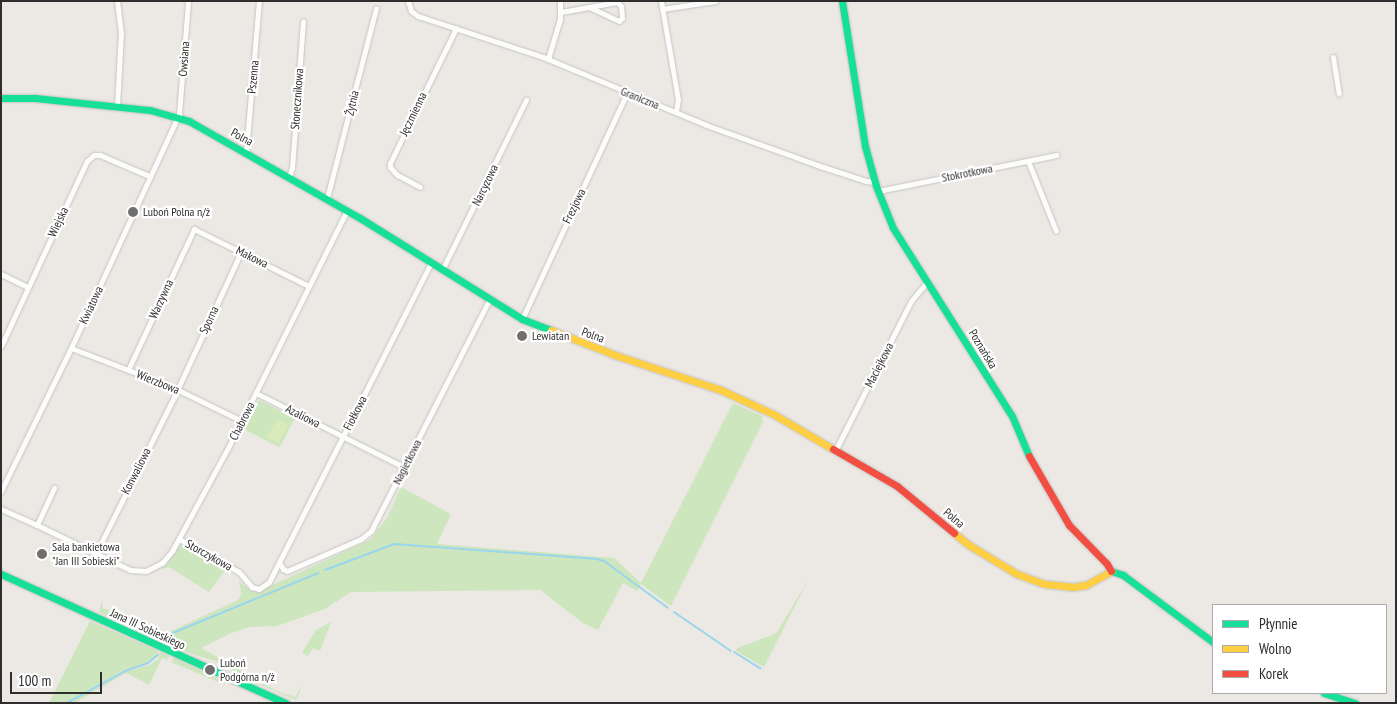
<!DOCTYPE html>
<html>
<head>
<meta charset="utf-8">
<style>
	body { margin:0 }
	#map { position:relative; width:1397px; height:704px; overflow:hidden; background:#ece8e4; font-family:"PT Sans Narrow",sans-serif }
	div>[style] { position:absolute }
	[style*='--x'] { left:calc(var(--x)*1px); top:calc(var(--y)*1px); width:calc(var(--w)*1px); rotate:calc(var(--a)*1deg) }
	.green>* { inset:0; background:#cee6be; transform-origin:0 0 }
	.pitch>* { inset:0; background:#d9eabb; transform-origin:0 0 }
	.stream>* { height:2px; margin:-1px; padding:0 1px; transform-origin:1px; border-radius:1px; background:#99d6ec }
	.roads { filter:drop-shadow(0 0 1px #c5c4c5) drop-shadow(0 0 1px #c5c4c5) }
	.street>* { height:5px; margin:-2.5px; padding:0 2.5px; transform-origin:2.5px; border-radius:2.5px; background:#fcfcfb }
	.fast>* { height:7px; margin:-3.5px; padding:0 3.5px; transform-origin:3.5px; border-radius:3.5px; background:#16e098 }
	.slow>* { height:7px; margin:-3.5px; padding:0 3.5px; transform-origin:3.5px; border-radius:3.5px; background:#ffcf43 }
	.jam>* { height:7px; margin:-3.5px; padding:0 3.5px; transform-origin:3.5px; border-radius:3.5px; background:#f24e42 }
	.dots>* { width:14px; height:14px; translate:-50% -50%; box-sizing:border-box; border:2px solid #fff; border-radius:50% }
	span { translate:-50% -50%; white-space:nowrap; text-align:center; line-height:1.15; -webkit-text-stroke:4.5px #fff; paint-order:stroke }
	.street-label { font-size:12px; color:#2e2e2e }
	.poi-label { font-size:12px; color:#2e2e2e }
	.left { translate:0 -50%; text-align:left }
	.frame { position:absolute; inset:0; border:2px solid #2e2e2e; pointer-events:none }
	.legend { position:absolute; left:1212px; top:604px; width:175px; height:90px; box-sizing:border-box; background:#fff; border:1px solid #ababab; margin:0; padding:6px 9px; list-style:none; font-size:15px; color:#2e2e2e }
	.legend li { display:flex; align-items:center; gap:10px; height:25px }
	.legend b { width:25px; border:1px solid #ababab }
	.scale { position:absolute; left:10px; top:672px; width:92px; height:22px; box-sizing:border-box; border:2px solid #2e2e2e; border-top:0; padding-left:6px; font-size:15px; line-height:18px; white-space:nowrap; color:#2e2e2e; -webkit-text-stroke:4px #fff; paint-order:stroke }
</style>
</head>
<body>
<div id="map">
	<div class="green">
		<i style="left:259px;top:400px;width:40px;height:33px;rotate:27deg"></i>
		<i style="clip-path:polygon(733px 403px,762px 416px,763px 422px,671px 606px,641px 584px,637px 591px,623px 583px,598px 630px,583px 623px,540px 590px,351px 592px,325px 609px,277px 626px,250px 627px,231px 633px,201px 648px,277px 691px,295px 697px,303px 684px,296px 700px,240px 676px,218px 662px,189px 653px,99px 612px,102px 600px,103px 608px,161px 634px,167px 633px,238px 600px,241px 594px,239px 581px,248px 589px,257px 592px,370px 540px,387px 518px,401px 487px,451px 514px,437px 544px,614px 558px,641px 583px)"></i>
		<i style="clip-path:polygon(183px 545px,226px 569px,209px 592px,169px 567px,158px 570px,167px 564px,179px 546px)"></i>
		<i style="clip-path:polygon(808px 580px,764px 667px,736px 651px,737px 648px,772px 635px,777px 632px)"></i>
		<i style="clip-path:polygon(90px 621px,158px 651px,157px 655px,148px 663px,124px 670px,65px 703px,49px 703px)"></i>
		<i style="clip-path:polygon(331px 622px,320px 651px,313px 648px,308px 656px,302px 653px,316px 630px)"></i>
		<i style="clip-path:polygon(160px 652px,169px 656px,167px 660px,162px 658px,149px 685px,126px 673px,75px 703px,70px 703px,124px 672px,150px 665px,158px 659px)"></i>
		<i style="clip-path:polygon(174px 658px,225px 682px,225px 685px,171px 662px)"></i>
	</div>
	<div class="pitch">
		<i style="left:277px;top:419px;width:13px;height:21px;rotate:29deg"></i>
	</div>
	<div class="stream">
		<i style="--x:325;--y:570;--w:74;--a:-20.6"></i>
		<i style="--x:394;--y:544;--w:204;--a:4.2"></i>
		<i style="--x:597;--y:559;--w:7;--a:16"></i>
		<i style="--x:604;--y:561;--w:79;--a:36.3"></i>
		<i style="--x:674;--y:612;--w:69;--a:34.4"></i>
		<i style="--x:163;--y:637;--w:168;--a:-22.4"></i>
		<i style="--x:734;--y:652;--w:31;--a:32"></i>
		<i style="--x:67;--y:703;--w:66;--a:-28.9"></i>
		<i style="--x:125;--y:671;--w:24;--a:-19"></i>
		<i style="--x:148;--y:663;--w:13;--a:-39"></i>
	</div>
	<div class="roads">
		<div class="street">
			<i style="--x:408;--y:1;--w:10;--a:73"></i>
			<i style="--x:411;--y:11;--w:9;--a:36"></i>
			<i style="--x:418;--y:16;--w:132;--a:18.2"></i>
			<i style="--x:543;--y:57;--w:177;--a:22.6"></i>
			<i style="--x:706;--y:125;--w:118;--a:19.8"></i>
			<i style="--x:817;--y:165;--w:52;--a:18.1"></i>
			<i style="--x:866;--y:181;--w:9;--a:6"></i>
			<i style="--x:661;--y:1;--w:99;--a:80.2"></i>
			<i style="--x:678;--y:99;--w:13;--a:99"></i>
			<i style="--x:662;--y:9;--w:54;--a:-8.6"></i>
			<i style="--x:561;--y:12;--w:57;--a:-10.1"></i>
			<i style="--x:617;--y:2;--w:6;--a:45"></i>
			<i style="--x:621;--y:6;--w:12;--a:85"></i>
			<i style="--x:622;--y:18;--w:4;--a:135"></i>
			<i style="--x:619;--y:21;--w:33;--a:-155"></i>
			<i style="--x:1333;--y:57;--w:37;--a:81"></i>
			<i style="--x:548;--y:59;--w:42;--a:-73.3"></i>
			<i style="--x:560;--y:19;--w:18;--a:-90"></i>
			<i style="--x:117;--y:106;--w:73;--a:-86.9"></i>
			<i style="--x:121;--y:33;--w:32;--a:-97"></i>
			<i style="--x:246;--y:152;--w:152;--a:-85.1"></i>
			<i style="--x:1028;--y:161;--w:75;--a:68.2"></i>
			<i style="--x:289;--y:177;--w:9;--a:-72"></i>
			<i style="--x:292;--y:168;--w:147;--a:-85.7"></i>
			<i style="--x:420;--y:187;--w:26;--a:-152"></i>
			<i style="--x:397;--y:175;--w:11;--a:-131"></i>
			<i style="--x:390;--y:167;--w:4;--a:-90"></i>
			<i style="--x:390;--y:163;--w:150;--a:-63.9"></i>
			<i style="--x:878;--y:191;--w:182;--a:-11.4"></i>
			<i style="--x:327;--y:198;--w:196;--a:-75.5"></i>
			<i style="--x:442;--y:270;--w:190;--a:-63.7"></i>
			<i style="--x:1;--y:274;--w:30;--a:26"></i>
			<i style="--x:522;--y:319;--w:249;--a:-65.1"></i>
			<i style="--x:1;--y:346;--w:204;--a:-65.1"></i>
			<i style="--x:87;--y:161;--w:9;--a:-41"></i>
			<i style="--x:94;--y:155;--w:6;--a:0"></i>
			<i style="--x:100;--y:155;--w:53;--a:23.2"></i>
			<i style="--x:71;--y:348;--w:106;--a:21"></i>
			<i style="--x:170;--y:386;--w:80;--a:25.9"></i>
			<i style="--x:128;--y:370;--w:156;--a:-64.9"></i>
			<i style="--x:194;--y:229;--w:128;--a:26.4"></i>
			<i style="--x:256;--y:393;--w:165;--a:26.6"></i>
			<i style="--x:835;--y:451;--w:168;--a:-63.1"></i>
			<i style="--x:911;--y:301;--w:25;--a:-50"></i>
			<i style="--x:1;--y:491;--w:159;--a:-63.9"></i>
			<i style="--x:71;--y:348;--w:258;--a:-65.2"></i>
			<i style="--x:179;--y:114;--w:113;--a:-85.4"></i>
			<i style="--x:1;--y:509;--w:39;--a:24"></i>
			<i style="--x:37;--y:525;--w:41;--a:-65.3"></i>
			<i style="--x:37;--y:525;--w:103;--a:25.8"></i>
			<i style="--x:130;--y:570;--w:16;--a:4"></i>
			<i style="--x:146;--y:571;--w:18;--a:-27"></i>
			<i style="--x:162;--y:563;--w:16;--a:-50"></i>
			<i style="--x:172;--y:551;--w:117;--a:-61.5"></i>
			<i style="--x:228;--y:448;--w:266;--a:-63.4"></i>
			<i style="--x:179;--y:539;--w:68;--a:28.8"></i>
			<i style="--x:239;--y:572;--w:20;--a:49"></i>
			<i style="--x:252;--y:587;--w:7;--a:16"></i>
			<i style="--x:259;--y:589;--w:12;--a:-35"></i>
			<i style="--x:269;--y:582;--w:359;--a:-63.1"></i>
			<i style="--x:96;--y:553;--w:174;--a:-63.4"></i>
			<i style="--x:174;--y:397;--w:160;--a:-65.2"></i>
			<i style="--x:280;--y:564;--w:6;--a:59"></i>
			<i style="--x:283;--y:569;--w:4;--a:27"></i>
			<i style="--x:287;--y:571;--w:81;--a:-23.4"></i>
			<i style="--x:361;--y:539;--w:13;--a:-39"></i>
			<i style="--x:371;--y:531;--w:259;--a:-62.9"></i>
		</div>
		<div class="fast">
			<i style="--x:842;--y:1;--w:147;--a:81"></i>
			<i style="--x:865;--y:146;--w:41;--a:74.6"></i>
			<i style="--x:876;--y:186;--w:45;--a:68"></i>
			<i style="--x:893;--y:228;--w:222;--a:57.7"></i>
			<i style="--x:1012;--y:416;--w:43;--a:67"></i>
			<i style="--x:1;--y:98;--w:34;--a:0"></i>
			<i style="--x:35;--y:98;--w:116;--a:6"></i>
			<i style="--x:150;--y:110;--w:41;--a:15.8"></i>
			<i style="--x:189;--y:121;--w:197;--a:29.6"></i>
			<i style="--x:360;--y:218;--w:191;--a:31.9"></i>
			<i style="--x:522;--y:319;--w:31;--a:21"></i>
			<i style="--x:1111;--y:571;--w:13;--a:18"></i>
			<i style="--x:1123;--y:575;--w:112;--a:36.7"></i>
			<i style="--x:1;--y:574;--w:313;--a:24.4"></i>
			<i style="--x:1324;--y:693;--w:33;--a:18"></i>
		</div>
		<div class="slow">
			<i style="--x:551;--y:330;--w:69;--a:21.3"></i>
			<i style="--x:615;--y:355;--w:112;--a:18.3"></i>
			<i style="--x:721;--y:390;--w:60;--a:24.8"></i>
			<i style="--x:775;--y:415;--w:67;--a:30.4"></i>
			<i style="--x:954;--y:533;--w:19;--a:39"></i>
			<i style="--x:969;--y:545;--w:56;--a:31.1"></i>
			<i style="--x:1017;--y:574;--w:30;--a:20"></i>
			<i style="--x:1045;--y:584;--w:27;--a:6"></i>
			<i style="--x:1072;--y:587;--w:14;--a:-8"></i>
			<i style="--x:1086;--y:585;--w:29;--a:-29"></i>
		</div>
		<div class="jam">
			<i style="--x:833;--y:449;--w:74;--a:30"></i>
			<i style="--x:897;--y:486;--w:74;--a:39.5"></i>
			<i style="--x:1029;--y:456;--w:80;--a:59.9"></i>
			<i style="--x:1069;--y:525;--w:54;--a:45.7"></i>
			<i style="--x:1107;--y:564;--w:8;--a:60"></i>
		</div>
	</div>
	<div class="dots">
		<i style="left:133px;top:212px;background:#706f6e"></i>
		<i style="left:522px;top:336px;background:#706f6e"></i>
		<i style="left:42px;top:554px;background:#706f6e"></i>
		<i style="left:210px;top:670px;background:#706f6e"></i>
	</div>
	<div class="street-label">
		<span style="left:184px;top:59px;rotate:-86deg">Owsiana</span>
		<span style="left:253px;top:77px;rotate:-85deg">Pszenna</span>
		<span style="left:640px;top:98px;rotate:22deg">Graniczna</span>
		<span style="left:297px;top:99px;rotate:-86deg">Słonecznikowa</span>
		<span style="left:352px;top:103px;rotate:-77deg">Żytnia</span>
		<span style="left:413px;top:114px;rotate:-64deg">Jęczmienna</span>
		<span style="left:242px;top:137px;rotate:29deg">Polna</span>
		<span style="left:967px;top:173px;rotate:-11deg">Stokrotkowa</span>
		<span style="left:485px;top:185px;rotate:-64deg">Narcyzowa</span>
		<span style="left:574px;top:206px;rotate:-64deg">Frezjowa</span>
		<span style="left:58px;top:222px;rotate:-65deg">Wiejska</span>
		<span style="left:252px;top:257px;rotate:26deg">Makowa</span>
		<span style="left:161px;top:299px;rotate:-65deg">Warzywna</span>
		<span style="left:91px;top:305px;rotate:-65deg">Kwiatowa</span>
		<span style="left:209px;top:320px;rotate:-65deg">Sporna</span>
		<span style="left:593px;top:335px;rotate:20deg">Polna</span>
		<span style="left:983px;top:349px;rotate:59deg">Poznańska</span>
		<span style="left:879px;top:365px;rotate:-63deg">Maciejkowa</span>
		<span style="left:158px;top:382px;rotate:22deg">Wierzbowa</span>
		<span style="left:355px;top:413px;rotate:-63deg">Fiołkowa</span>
		<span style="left:303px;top:416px;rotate:27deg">Azaliowa</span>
		<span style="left:242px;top:421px;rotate:-63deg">Chabrowa</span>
		<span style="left:407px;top:462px;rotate:-63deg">Nagietkowa</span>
		<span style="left:136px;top:471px;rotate:-63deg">Konwaliowa</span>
		<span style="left:954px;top:518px;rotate:40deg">Polna</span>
		<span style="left:209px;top:555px;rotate:29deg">Storczykowa</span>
		<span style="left:148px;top:629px;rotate:25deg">Jana III Sobieskiego</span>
	</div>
	<div class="poi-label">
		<span class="left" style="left:143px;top:212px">Luboń Polna n/ż</span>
		<span class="left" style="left:532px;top:336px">Lewiatan</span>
		<span class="left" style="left:52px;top:554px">Sala bankietowa<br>"Jan III Sobieski"</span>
		<span class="left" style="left:220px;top:670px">Luboń<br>Podgórna n/ż</span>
	</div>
	<div class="frame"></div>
	<ul class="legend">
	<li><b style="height:6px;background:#16e098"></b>Płynnie</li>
	<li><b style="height:6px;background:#ffcf43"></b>Wolno</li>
	<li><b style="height:6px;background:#f24e42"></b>Korek</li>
	</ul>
	<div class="scale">100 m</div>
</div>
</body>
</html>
